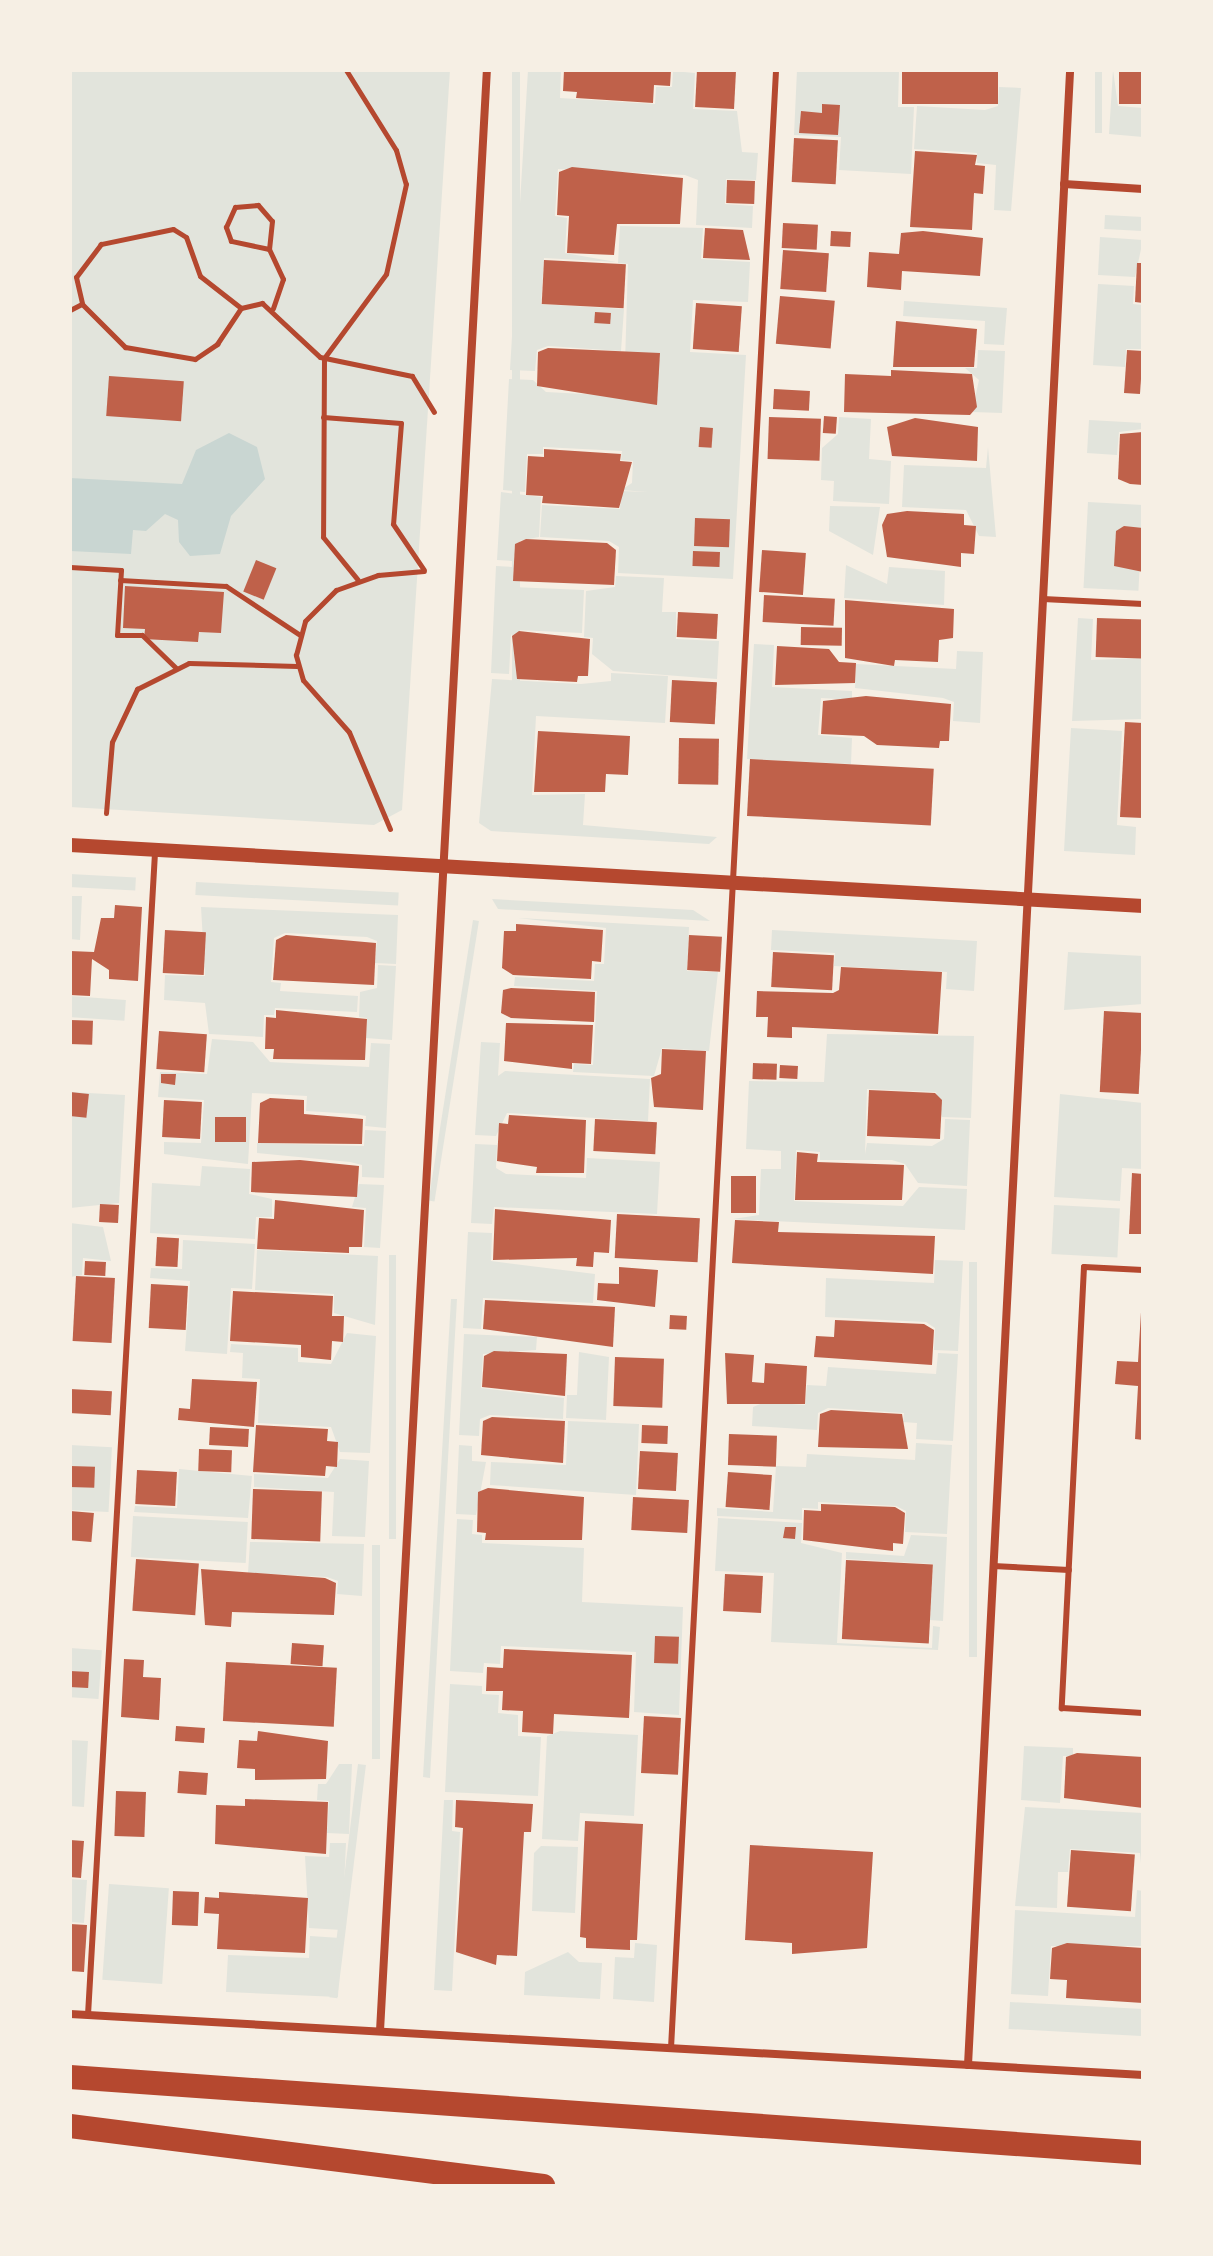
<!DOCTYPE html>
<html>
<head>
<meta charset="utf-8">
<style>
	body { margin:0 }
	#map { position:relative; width:1213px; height:2256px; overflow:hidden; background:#f6efe4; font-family:"Work Sans",sans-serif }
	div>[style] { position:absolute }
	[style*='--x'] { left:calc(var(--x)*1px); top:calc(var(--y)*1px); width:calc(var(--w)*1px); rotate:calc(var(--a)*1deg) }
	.green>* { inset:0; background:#e2e4dc; transform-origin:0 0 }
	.water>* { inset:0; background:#c9d6d2 }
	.building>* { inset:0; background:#bf614a; transform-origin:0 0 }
	.path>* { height:5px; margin:-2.5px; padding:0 2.5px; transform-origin:2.5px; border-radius:2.5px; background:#b5482f }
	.service>* { height:6px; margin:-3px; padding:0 3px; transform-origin:3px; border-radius:3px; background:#b5482f }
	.minor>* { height:8px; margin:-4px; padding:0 4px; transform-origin:4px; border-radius:4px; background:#b5482f }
	.tertiary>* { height:14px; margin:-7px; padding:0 7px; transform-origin:7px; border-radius:7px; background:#b5482f }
	.motorway>* { height:24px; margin:-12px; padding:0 12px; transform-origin:12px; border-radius:12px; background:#b5482f }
	span { translate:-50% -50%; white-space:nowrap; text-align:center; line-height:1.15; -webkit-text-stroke:6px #f6efe4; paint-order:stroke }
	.frame { position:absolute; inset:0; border:72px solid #f6efe4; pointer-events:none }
</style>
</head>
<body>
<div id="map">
	<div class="green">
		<i style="clip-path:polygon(70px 70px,450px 70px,402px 810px,374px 825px,70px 807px)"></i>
		<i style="left:512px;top:70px;width:8px;height:650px"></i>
		<i style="clip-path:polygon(528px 70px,561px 70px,560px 98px,655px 104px,656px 87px,672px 87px,673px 71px,695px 73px,693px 109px,737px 111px,742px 152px,758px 153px,756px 180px,726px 179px,725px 204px,753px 206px,752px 228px,696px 225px,698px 180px,685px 175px,558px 169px,555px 216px,567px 218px,565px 253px,616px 262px,544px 258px,541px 304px,624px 309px,621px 351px,548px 346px,537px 350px,535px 371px,510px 370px)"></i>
		<i style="clip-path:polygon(797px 70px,899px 70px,898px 107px,914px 107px,911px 174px,839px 170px,841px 137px,794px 135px)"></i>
		<i style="left:1095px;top:70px;width:7px;height:63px"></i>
		<i style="clip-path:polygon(1113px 70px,1118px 106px,1143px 108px,1143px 137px,1109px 134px)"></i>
		<i style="clip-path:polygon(999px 87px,1021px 88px,1011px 211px,994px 210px,996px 165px,977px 163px,977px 153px,914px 149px,917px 106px,985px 110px,998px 106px)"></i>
		<i style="left:1105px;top:215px;width:38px;height:14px;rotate:3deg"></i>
		<i style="clip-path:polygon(620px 226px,703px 228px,701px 259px,750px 262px,748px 302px,693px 300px,690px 352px,746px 355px,733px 579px,618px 573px,619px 547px,609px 541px,540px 537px,542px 505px,620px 509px,621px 491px,648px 492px,621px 490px,632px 483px,633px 461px,621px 460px,622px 451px,543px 447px,543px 454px,527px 454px,525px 492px,503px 490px,509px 379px,533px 380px,546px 392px,624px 396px,623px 429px,628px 264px,618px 263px)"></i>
		<i style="clip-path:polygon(1100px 237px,1143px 240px,1135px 277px,1098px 275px)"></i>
		<i style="clip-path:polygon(1098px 284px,1134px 286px,1133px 304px,1143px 305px,1142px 349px,1126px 349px,1125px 367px,1093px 365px)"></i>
		<i style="clip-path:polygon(904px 301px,1007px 308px,1004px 345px,984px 344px,985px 321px,903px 316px)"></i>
		<i style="clip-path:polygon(978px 350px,1005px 351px,1002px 413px,972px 412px,979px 380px,965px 368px,977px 368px)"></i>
		<i style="clip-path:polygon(839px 417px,871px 419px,869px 459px,891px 461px,889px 504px,833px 501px,834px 481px,821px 480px,822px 448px,838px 434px)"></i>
		<i style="clip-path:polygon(1089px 420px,1143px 423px,1143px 429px,1119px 432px,1117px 455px,1087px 453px)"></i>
		<i style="clip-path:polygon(988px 447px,996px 537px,979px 536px,966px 510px,902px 507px,904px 465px,986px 468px)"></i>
		<i style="clip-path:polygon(501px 492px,541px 497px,539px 537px,513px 542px,512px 561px,497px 560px)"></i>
		<i style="left:1088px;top:502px;width:55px;height:86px;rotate:3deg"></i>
		<i style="clip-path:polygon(830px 506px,880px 507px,873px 555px,829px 531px)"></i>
		<i style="clip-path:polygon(846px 565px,887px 584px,889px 567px,945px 571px,944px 605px,844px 598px)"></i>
		<i style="clip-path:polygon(496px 566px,513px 567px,512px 587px,584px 590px,582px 633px,518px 630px,511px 635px,509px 674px,491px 673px)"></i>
		<i style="clip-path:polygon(616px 576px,664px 578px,662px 612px,676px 612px,676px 639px,719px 641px,717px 679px,613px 671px,592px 654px,593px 638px,584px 637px,586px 591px,615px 587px)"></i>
		<i style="clip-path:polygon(1078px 618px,1093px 619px,1091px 660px,1143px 658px,1143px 719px,1072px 721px)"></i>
		<i style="clip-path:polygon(754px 644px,774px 645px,772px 687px,852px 691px,852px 700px,821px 698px,818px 735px,852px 738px,851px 764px,747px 759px)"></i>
		<i style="clip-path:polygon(957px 651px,983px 652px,980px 723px,953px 721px,954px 702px,943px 698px,855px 688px,856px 664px,956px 669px)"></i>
		<i style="clip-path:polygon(611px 673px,668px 676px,665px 723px,536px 716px,532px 795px,585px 794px,583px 825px,717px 837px,709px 844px,491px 831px,479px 823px,492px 679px,581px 684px,611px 681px)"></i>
		<i style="clip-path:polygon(1071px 728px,1122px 731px,1117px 825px,1136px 827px,1135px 855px,1064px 851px)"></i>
		<i style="left:70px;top:874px;width:66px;height:13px;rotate:3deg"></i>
		<i style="left:196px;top:882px;width:203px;height:13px;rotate:3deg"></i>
		<i style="clip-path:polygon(70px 896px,82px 896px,80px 940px,70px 939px)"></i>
		<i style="clip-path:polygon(492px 899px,693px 910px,710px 921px,498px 909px)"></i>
		<i style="clip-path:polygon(201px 907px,398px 915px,396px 964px,375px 963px,377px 941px,367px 937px,285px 933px,274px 938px,271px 982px,281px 983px,280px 991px,358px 996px,357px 1012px,275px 1008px,274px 1015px,264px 1015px,263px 1037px,209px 1034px,205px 1003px,164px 1000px,165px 975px,205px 976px)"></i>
		<i style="clip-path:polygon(518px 918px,689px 927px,687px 971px,718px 972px,709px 1051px,662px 1048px,654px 1076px,573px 1072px,574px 1064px,593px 1065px,597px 991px,514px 986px,515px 977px,594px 981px,595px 964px,604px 964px,606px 928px)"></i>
		<i style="left:473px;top:920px;width:6px;height:284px;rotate:9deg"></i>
		<i style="clip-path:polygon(772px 930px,977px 941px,974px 991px,946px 989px,947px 972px,834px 966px,835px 953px,771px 950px)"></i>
		<i style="clip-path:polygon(1068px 952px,1143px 956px,1143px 1004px,1064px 1010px)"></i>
		<i style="clip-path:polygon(378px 965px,396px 966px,392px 1040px,366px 1038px,367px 1018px,359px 1017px,360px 992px,377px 988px)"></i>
		<i style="left:70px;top:996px;width:56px;height:21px;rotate:4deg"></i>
		<i style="clip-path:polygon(827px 1034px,974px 1036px,971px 1118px,942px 1117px,936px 1092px,867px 1089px,865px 1154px,867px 1143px,932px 1146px,944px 1139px,945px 1119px,970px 1120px,967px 1186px,918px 1183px,905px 1164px,892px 1160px,820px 1160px,820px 1152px,796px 1150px,794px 1201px,903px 1206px,919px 1187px,967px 1189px,965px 1230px,733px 1219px,759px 1215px,761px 1169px,781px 1169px,781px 1151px,746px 1149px,749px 1081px,824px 1082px)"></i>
		<i style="clip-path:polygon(212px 1039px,253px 1042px,270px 1062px,369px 1067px,371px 1043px,390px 1044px,386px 1128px,365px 1126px,366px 1116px,355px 1114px,306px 1111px,307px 1096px,252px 1093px,248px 1164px,164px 1154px,164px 1142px,201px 1143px,204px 1100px,158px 1097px,160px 1072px,207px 1074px)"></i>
		<i style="clip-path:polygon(481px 1042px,500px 1043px,498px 1076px,505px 1071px,650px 1079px,648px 1121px,507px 1113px,496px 1136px,475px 1135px)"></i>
		<i style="clip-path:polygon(70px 1092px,125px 1095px,119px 1203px,70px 1208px)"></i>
		<i style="clip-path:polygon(1060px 1094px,1143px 1103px,1143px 1169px,1122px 1168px,1120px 1201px,1054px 1197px)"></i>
		<i style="clip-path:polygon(365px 1130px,386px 1131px,384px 1178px,362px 1177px,362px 1165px,350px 1162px,257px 1153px,257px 1143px,364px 1146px)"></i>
		<i style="clip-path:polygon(475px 1144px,497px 1145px,496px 1168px,506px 1174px,586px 1178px,587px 1158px,660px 1162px,657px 1214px,494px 1207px,492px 1224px,471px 1223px)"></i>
		<i style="clip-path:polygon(202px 1166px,250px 1169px,249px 1194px,272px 1199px,272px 1217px,256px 1217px,255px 1239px,150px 1233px,152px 1183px,200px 1186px)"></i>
		<i style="clip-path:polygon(359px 1184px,384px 1185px,380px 1248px,364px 1247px,366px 1208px,352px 1207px)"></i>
		<i style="left:1054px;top:1205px;width:66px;height:49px;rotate:3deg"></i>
		<i style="clip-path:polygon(70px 1223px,103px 1227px,111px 1261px,83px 1258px,82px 1275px,70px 1277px)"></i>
		<i style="clip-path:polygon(468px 1232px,492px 1233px,491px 1261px,595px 1274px,593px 1303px,483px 1298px,481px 1329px,463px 1328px)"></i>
		<i style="clip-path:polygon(183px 1240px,255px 1244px,252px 1289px,231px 1288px,227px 1354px,185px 1351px,190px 1281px,150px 1278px,151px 1268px,182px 1269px)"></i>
		<i style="clip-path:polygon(257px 1250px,378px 1256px,375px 1325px,334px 1313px,334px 1294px,255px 1290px)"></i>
		<i style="left:389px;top:1255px;width:7px;height:284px"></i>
		<i style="clip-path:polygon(935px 1260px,963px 1261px,958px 1351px,934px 1350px,935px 1328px,926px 1322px,825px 1317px,826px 1278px,934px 1283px)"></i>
		<i style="left:969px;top:1262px;width:8px;height:395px"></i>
		<i style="clip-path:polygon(451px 1299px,457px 1299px,430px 1778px,423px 1777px)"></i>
		<i style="clip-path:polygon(347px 1333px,376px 1336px,370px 1453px,340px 1452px,331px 1427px,258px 1423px,260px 1379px,242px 1378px,243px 1353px,230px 1352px,231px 1344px,298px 1348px,298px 1362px,331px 1364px)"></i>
		<i style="clip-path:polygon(464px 1334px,537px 1337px,536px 1350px,483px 1354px,481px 1388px,564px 1398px,563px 1419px,490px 1415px,480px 1419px,479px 1436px,459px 1435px)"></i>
		<i style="clip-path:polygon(579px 1352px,609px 1357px,606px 1420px,566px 1418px,567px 1395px,577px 1395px)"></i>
		<i style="clip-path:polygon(938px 1353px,958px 1354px,953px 1441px,916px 1439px,917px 1423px,903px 1422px,904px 1413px,828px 1408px,818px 1413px,817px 1430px,752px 1426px,753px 1407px,765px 1402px,805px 1405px,807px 1385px,826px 1386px,828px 1367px,936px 1374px)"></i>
		<i style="clip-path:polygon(568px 1421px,639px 1424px,636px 1495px,490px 1485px,491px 1462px,566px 1465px)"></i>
		<i style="clip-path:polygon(916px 1443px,952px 1445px,947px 1534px,905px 1532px,906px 1511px,896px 1506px,818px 1502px,818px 1509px,802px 1508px,802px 1520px,717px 1516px,717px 1508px,773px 1512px,776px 1466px,806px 1467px,807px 1454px,915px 1460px)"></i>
		<i style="left:70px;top:1445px;width:42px;height:65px;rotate:3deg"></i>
		<i style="clip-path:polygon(459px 1445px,472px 1446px,472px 1461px,486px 1462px,476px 1515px,456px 1514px)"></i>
		<i style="clip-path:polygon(340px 1459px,369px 1461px,365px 1537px,332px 1536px,334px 1492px,254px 1487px,254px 1474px,328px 1478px)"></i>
		<i style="clip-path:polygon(179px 1469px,252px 1476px,248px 1518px,134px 1512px,135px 1506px,177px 1508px)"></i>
		<i style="left:133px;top:1516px;width:115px;height:41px;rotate:3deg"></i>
		<i style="clip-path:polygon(718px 1518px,802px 1523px,801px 1543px,842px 1553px,837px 1643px,932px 1648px,933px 1626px,940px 1627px,938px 1650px,771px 1642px,774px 1573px,715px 1571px)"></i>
		<i style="clip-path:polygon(457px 1519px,473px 1520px,472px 1534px,482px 1535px,482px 1543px,584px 1548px,582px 1602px,683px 1607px,679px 1715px,634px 1712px,636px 1652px,501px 1646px,500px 1664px,484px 1663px,483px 1673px,450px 1671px)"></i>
		<i style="clip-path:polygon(911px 1535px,947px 1537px,943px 1621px,930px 1620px,933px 1564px,846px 1559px,846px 1552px,904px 1556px)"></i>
		<i style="clip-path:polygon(250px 1542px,364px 1544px,362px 1596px,337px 1594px,338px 1581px,327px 1577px,248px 1573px)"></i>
		<i style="left:372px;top:1545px;width:8px;height:214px"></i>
		<i style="left:70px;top:1648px;width:32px;height:49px;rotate:4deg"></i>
		<i style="clip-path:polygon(450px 1684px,482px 1686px,482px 1694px,499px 1695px,498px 1713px,518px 1715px,518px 1736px,541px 1737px,538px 1796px,445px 1792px)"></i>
		<i style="clip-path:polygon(560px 1731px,638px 1735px,634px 1816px,580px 1813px,578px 1841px,542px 1839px,547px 1736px)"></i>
		<i style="clip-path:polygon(70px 1740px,88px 1741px,84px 1807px,70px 1806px)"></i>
		<i style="clip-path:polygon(1024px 1746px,1073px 1748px,1073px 1756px,1063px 1756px,1060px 1803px,1021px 1800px)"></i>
		<i style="clip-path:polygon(339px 1764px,352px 1764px,349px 1834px,327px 1833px,329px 1801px,317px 1800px,318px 1784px,326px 1784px)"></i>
		<i style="left:358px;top:1764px;width:8px;height:235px;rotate:7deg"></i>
		<i style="clip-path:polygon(444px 1800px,453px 1800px,452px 1831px,460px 1832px,452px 1991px,434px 1990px)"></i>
		<i style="clip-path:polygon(1025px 1807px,1143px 1813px,1143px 1884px,1140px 1853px,1070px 1849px,1068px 1872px,1058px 1872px,1057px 1908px,1015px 1906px)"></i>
		<i style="clip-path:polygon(330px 1843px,346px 1843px,342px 1930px,309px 1928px,305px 1856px,329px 1857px)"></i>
		<i style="clip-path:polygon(541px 1846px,578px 1847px,575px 1913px,532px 1911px,534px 1853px)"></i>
		<i style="clip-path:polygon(70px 1879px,87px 1880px,84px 1923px,70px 1922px)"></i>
		<i style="left:109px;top:1884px;width:60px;height:96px;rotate:4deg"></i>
		<i style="clip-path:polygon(1137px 1890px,1143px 1891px,1143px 1946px,1051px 1946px,1048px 1996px,1011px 1994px,1015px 1910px,1135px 1917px)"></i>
		<i style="clip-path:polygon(310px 1936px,340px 1938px,338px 1997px,226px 1992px,228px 1955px,309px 1958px)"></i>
		<i style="clip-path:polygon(635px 1943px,657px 1945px,654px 2002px,613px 1999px,615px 1957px,634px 1958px)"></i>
		<i style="clip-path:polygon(568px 1952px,579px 1962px,602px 1963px,600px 1999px,524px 1995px,525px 1972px)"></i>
		<i style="left:1010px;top:2002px;width:133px;height:27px;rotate:3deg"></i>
	</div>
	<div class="water">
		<i style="clip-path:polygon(229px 433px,257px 447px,265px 479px,231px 516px,220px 554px,190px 556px,179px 542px,178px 520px,165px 514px,146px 531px,133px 530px,131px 554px,70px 551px,70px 478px,182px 484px,196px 450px)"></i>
	</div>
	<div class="building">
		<i style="clip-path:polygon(564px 70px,671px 70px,670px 86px,654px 85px,653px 103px,576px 98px,577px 92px,563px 91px)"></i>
		<i style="left:697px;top:70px;width:39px;height:37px;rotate:3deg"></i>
		<i style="left:902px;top:70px;width:96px;height:34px"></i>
		<i style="left:1119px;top:70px;width:24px;height:34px"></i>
		<i style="clip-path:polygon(822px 104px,840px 105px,838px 135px,799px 133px,801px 111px,822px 113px)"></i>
		<i style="left:794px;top:138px;width:44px;height:44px;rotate:3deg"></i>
		<i style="clip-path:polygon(915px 151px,977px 155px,975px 165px,985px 166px,983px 194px,974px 193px,972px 230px,910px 227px)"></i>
		<i style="clip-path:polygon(572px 167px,683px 178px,680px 224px,617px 224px,614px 255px,567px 253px,569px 216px,557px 215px,559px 172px)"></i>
		<i style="left:727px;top:180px;width:28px;height:23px;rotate:2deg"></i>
		<i style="left:783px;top:223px;width:35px;height:25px;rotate:3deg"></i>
		<i style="clip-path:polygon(705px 228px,743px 230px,750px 260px,703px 258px)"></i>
		<i style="left:831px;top:231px;width:20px;height:15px;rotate:3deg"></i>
		<i style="clip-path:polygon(923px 231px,983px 238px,980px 276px,902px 271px,901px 290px,867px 287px,869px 252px,899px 254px,901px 233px)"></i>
		<i style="left:783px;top:250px;width:46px;height:39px;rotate:4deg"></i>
		<i style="left:544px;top:260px;width:82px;height:44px;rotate:3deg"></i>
		<i style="clip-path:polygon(1137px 263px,1143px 263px,1143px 303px,1135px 302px)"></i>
		<i style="left:780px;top:296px;width:55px;height:48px;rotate:5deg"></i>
		<i style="left:696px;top:303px;width:46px;height:46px;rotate:4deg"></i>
		<i style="left:595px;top:312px;width:16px;height:11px;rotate:4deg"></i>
		<i style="clip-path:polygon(896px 321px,977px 329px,974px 367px,893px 367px)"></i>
		<i style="clip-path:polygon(548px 348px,660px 353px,657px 405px,537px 386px,538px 352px)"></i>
		<i style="left:1127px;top:350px;width:16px;height:43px;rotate:4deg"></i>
		<i style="clip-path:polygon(891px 370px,972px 374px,977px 407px,970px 415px,844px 412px,845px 374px,891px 376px)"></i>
		<i style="left:109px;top:376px;width:75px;height:40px;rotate:4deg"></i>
		<i style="left:774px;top:389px;width:36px;height:20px;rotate:3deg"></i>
		<i style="left:824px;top:416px;width:13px;height:17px;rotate:4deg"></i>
		<i style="left:769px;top:417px;width:52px;height:42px;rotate:2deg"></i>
		<i style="clip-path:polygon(915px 418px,978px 427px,977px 461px,892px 456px,887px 427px)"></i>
		<i style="left:700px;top:427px;width:13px;height:20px;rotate:4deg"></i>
		<i style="clip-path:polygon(1143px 432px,1143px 485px,1130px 484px,1118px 479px,1120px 434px)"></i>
		<i style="clip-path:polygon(544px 449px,621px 454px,620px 461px,632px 462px,619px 508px,542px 503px,543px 496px,526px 495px,528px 456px,544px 457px)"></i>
		<i style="clip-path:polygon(907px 511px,964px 514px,964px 525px,976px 526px,974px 554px,961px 553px,961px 567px,887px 557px,882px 525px,887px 514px)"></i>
		<i style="left:695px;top:518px;width:35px;height:28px;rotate:2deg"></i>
		<i style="clip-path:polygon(1124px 526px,1143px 528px,1143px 572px,1114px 566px,1116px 531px)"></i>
		<i style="clip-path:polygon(526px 539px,607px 543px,616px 550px,614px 585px,513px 581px,515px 544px)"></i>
		<i style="left:762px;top:550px;width:44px;height:42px;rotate:4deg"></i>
		<i style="left:693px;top:551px;width:27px;height:15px;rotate:2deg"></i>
		<i style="left:256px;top:560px;width:22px;height:34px;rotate:22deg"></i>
		<i style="clip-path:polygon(125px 586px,224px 592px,221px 633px,199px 632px,198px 642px,144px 639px,145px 629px,123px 628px)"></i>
		<i style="left:764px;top:595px;width:71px;height:27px;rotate:3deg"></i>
		<i style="clip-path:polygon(845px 600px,954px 609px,953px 638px,939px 640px,938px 662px,895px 660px,894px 666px,845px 658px)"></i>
		<i style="left:678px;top:612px;width:40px;height:25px;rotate:3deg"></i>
		<i style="left:1097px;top:618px;width:46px;height:39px;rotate:2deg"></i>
		<i style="left:801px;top:627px;width:41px;height:18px;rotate:1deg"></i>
		<i style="clip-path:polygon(519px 631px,590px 639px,588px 676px,578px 676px,577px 682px,517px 679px,512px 636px)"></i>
		<i style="clip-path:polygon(777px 646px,829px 649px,839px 662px,856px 663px,855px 683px,775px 685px)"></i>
		<i style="left:672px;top:680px;width:45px;height:42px;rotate:3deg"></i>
		<i style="clip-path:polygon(866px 696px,951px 704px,949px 741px,940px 741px,939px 748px,877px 745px,864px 736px,821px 734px,823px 701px)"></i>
		<i style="clip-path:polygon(1125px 722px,1143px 723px,1143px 818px,1120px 817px)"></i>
		<i style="clip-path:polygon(538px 731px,630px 736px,628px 775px,606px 774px,605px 792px,534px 792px)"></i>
		<i style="left:679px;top:738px;width:40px;height:46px;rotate:1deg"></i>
		<i style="left:750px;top:759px;width:184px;height:57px;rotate:3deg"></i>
		<i style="clip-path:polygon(115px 905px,142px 907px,138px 981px,109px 979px,109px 970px,92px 959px,90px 996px,70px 995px,70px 951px,94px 952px,101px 918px,114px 918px)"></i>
		<i style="clip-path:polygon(516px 924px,603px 930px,601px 962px,592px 961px,591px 979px,513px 975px,502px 968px,504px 931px,516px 931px)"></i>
		<i style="left:165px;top:930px;width:41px;height:43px;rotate:3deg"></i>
		<i style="clip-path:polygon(286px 935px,376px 943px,374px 985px,273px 980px,276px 940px)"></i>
		<i style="left:689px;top:935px;width:33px;height:35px;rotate:3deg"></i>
		<i style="left:773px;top:952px;width:61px;height:35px;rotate:3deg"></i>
		<i style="clip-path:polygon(841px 967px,942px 972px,938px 1034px,792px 1027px,792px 1038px,767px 1037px,768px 1017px,756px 1017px,757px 991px,833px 993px,839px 990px)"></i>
		<i style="clip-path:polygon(511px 988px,595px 992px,594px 1022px,511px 1018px,501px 1013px,503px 990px)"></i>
		<i style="clip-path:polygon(276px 1010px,367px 1019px,365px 1060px,273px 1059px,274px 1049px,265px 1049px,266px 1017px,276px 1018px)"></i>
		<i style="left:1104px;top:1011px;width:39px;height:81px;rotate:3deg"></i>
		<i style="left:70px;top:1020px;width:23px;height:24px;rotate:2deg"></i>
		<i style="clip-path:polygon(506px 1023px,593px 1025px,591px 1064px,572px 1063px,572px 1069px,504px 1061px)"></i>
		<i style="left:159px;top:1031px;width:48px;height:38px;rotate:4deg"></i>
		<i style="clip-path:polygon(662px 1049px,706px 1051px,703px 1110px,654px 1107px,651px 1078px,661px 1074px)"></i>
		<i style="left:753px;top:1063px;width:24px;height:16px;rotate:2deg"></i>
		<i style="left:780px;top:1065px;width:18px;height:13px;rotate:3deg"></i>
		<i style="clip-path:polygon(161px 1074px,176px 1074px,175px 1085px,161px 1083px)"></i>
		<i style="clip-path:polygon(869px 1090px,935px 1093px,942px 1100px,940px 1139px,867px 1136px)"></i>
		<i style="left:70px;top:1092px;width:19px;height:24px;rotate:6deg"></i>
		<i style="clip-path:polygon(270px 1098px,304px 1100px,304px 1114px,363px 1119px,362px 1144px,258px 1143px,260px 1103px)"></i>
		<i style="left:164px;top:1100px;width:38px;height:37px;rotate:3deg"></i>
		<i style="clip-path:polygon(509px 1115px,586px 1120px,584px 1173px,536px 1173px,537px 1167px,497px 1161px,499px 1123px,508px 1124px)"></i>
		<i style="left:215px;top:1117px;width:31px;height:25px"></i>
		<i style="left:595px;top:1119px;width:62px;height:32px;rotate:3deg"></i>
		<i style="clip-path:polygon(797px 1152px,818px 1154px,817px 1162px,904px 1165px,902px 1200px,795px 1200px)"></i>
		<i style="clip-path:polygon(300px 1160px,359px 1166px,357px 1197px,251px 1192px,252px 1162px)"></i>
		<i style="clip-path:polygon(1132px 1173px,1143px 1174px,1143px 1234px,1129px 1234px)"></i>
		<i style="left:731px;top:1176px;width:25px;height:37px"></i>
		<i style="clip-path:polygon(275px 1200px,364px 1210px,362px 1247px,349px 1247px,349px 1253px,257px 1249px,259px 1218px,274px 1219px)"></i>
		<i style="left:100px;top:1204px;width:19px;height:18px;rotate:3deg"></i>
		<i style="clip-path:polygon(495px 1209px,611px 1220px,609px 1253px,594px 1252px,593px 1267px,576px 1266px,577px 1258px,493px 1260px)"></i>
		<i style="left:617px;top:1214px;width:83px;height:44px;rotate:3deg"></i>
		<i style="clip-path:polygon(735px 1220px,779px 1222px,778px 1232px,935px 1236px,933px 1274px,732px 1263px)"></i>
		<i style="left:157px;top:1237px;width:22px;height:29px;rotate:3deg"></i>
		<i style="left:85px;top:1261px;width:21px;height:14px;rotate:3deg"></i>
		<i style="clip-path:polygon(619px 1267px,658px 1270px,655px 1307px,597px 1300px,598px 1283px,619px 1284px)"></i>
		<i style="left:76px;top:1276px;width:39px;height:65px;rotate:3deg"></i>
		<i style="left:151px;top:1284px;width:37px;height:44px;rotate:3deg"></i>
		<i style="clip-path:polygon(233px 1291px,333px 1296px,332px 1316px,344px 1316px,343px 1342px,332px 1341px,331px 1360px,301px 1357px,301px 1345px,230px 1341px)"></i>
		<i style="clip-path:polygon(485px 1300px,615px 1307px,613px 1347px,483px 1329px)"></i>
		<i style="clip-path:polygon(1141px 1312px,1143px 1312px,1143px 1440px,1135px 1439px,1138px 1386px,1115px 1384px,1117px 1361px,1138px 1362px)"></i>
		<i style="left:670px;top:1315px;width:17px;height:14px;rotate:3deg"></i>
		<i style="clip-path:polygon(835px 1320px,924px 1324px,934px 1330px,932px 1365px,814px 1357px,816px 1336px,834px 1337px)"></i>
		<i style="clip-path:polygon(494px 1351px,567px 1354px,565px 1396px,482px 1387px,484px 1356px)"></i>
		<i style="clip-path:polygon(725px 1353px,754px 1355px,752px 1382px,764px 1383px,765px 1363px,807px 1366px,805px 1404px,727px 1404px)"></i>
		<i style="left:615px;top:1357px;width:49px;height:49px;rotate:2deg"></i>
		<i style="clip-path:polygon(192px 1379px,257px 1382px,254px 1427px,178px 1420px,179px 1408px,190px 1409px)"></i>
		<i style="left:70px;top:1389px;width:42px;height:24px;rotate:3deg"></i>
		<i style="clip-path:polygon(831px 1410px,902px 1414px,908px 1449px,818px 1447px,820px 1414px)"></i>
		<i style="clip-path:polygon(492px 1417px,565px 1421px,563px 1463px,481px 1455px,483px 1421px)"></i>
		<i style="clip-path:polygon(256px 1425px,328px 1429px,327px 1441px,338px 1442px,337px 1467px,326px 1466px,325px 1476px,253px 1472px)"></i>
		<i style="left:642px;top:1425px;width:26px;height:18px;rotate:2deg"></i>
		<i style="left:210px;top:1427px;width:39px;height:18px;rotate:3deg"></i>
		<i style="left:729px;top:1434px;width:48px;height:31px;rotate:2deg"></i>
		<i style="left:199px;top:1449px;width:33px;height:22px;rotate:2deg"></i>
		<i style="left:640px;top:1451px;width:38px;height:38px;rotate:3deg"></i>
		<i style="left:70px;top:1466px;width:25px;height:21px;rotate:2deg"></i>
		<i style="left:137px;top:1470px;width:40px;height:34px;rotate:3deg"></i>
		<i style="left:728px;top:1472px;width:44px;height:35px;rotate:4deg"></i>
		<i style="clip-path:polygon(488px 1488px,584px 1497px,582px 1540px,485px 1540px,486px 1533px,477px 1532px,478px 1492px)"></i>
		<i style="left:253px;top:1489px;width:69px;height:50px;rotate:2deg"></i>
		<i style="left:633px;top:1497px;width:56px;height:33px;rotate:3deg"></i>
		<i style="clip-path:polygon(821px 1504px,895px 1507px,905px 1513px,903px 1544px,893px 1543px,893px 1551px,803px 1540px,804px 1510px,821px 1511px)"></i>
		<i style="left:70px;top:1511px;width:24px;height:29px;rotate:5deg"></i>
		<i style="clip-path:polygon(785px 1527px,796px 1527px,795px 1539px,783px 1538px)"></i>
		<i style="left:136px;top:1559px;width:63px;height:52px;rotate:4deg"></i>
		<i style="left:846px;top:1560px;width:87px;height:79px;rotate:3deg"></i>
		<i style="clip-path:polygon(201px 1569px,325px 1578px,336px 1583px,334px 1615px,232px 1612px,231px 1627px,205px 1625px)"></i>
		<i style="left:725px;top:1574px;width:38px;height:37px;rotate:3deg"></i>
		<i style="left:655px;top:1636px;width:24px;height:27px;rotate:2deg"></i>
		<i style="left:292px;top:1643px;width:32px;height:21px;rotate:4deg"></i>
		<i style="clip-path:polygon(504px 1649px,632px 1655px,629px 1718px,554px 1714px,553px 1734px,522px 1732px,523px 1711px,502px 1710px,503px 1691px,486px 1691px,487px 1667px,503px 1668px)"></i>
		<i style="clip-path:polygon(124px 1659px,144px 1660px,143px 1677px,161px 1678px,159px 1720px,121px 1717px)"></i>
		<i style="left:226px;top:1662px;width:111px;height:59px;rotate:3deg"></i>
		<i style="left:70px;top:1671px;width:19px;height:16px;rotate:3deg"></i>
		<i style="left:644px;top:1716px;width:37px;height:57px;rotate:3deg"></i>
		<i style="left:176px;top:1726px;width:29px;height:15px;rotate:4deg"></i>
		<i style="clip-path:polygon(258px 1731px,328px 1741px,326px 1779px,255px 1780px,255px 1769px,237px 1768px,239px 1740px,257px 1741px)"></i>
		<i style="clip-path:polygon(1077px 1753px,1143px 1757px,1143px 1808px,1064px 1798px,1066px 1757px)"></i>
		<i style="left:179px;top:1771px;width:29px;height:22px;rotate:4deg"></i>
		<i style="left:116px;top:1791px;width:30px;height:45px;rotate:2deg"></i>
		<i style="clip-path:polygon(245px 1799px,328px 1802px,326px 1854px,215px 1844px,216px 1805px,245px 1806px)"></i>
		<i style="clip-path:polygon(456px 1800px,533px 1804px,531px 1832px,524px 1832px,517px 1956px,497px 1955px,496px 1965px,456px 1952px,463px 1828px,455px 1827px)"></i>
		<i style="clip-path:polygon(585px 1821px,643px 1824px,637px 1940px,630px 1940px,630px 1950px,586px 1948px,586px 1938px,580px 1937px)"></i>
		<i style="clip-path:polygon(70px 1840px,84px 1841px,81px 1878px,70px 1877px)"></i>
		<i style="clip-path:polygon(750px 1845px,873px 1852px,867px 1948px,792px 1954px,792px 1943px,745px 1940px)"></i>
		<i style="left:1071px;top:1850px;width:64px;height:57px;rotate:4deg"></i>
		<i style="left:173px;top:1891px;width:26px;height:34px;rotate:2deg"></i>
		<i style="clip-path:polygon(219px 1892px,308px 1898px,305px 1953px,217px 1949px,219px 1914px,204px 1913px,205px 1897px,219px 1898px)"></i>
		<i style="clip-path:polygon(70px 1924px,87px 1925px,84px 1972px,70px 1971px)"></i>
		<i style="clip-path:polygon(1067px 1943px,1143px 1948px,1143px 2003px,1066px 1998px,1067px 1980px,1050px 1979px,1052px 1948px)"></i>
	</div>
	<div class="path">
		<i style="--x:346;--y:70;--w:94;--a:58"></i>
		<i style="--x:396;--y:150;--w:35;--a:74"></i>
		<i style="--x:406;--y:184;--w:92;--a:102.5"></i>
		<i style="--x:386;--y:274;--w:104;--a:126.4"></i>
		<i style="--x:324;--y:358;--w:179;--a:90.3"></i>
		<i style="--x:323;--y:537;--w:55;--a:50.9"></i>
		<i style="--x:269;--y:249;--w:39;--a:-168"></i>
		<i style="--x:231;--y:241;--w:15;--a:-110"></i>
		<i style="--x:226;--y:227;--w:22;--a:-66"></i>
		<i style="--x:235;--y:207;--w:23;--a:-5"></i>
		<i style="--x:258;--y:205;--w:21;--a:49"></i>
		<i style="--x:272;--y:221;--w:28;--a:96"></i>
		<i style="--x:269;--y:249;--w:33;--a:65"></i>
		<i style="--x:283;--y:279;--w:31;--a:109"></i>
		<i style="--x:241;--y:308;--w:52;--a:-142"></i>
		<i style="--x:200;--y:276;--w:41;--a:-109.7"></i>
		<i style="--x:186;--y:237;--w:15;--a:-148"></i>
		<i style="--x:173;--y:229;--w:74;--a:168.2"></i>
		<i style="--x:101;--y:244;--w:41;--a:127.1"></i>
		<i style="--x:76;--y:277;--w:28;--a:77"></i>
		<i style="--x:82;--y:304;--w:61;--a:45"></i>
		<i style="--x:125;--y:347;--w:71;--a:9.7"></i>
		<i style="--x:195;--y:359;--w:27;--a:-34"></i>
		<i style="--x:217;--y:344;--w:43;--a:-56.3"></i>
		<i style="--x:241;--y:308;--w:22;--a:-13"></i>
		<i style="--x:262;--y:303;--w:79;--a:43"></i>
		<i style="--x:320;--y:357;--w:94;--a:11.7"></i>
		<i style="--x:412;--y:376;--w:42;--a:58.6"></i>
		<i style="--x:70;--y:310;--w:13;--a:-27"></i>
		<i style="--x:323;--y:417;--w:78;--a:4.4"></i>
		<i style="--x:401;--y:423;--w:101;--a:94.5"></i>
		<i style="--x:393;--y:524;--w:55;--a:56"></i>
		<i style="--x:70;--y:567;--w:51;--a:3.4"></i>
		<i style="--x:121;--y:570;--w:65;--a:93.5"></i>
		<i style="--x:117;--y:635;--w:25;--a:0"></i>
		<i style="--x:142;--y:635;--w:47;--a:44.1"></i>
		<i style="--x:120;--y:580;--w:106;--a:3.2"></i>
		<i style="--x:226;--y:586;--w:89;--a:33.5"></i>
		<i style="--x:106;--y:813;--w:71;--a:-85.2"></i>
		<i style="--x:112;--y:742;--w:59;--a:-64.7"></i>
		<i style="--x:137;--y:689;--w:58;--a:-26.6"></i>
		<i style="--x:189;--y:663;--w:108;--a:1.6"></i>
		<i style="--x:390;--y:829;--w:105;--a:-112.9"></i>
		<i style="--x:349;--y:732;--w:69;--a:-131.5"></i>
		<i style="--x:303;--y:680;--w:26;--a:-106"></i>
		<i style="--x:296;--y:655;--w:35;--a:-75"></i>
		<i style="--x:305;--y:621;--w:44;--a:-45"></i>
		<i style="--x:336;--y:590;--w:45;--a:-19.7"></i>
		<i style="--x:378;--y:575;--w:46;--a:-5"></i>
	</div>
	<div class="service">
		<i style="--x:1043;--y:599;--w:100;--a:2.9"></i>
		<i style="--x:1143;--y:1270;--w:59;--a:-177.1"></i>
		<i style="--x:1084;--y:1267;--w:442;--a:92.9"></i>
		<i style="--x:1062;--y:1708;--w:81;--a:3.5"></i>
		<i style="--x:993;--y:1566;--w:76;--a:3"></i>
		<i style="--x:88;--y:2015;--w:1165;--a:-86.7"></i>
		<i style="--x:671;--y:2048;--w:1981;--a:-86.96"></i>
	</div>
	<div class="minor">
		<i style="--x:1064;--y:184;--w:79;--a:3.6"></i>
		<i style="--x:70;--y:2014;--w:1075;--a:3.25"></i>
		<i style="--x:380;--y:2031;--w:1964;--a:-86.88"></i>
		<i style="--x:968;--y:2065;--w:1998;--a:-87.07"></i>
	</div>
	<div class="tertiary">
		<i style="--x:70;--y:845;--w:1075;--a:3.25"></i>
	</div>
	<div class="motorway">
		<i style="--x:70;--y:2077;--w:1076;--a:4.05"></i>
		<i style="--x:70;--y:2126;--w:477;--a:7.2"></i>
	</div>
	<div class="frame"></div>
</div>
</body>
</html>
